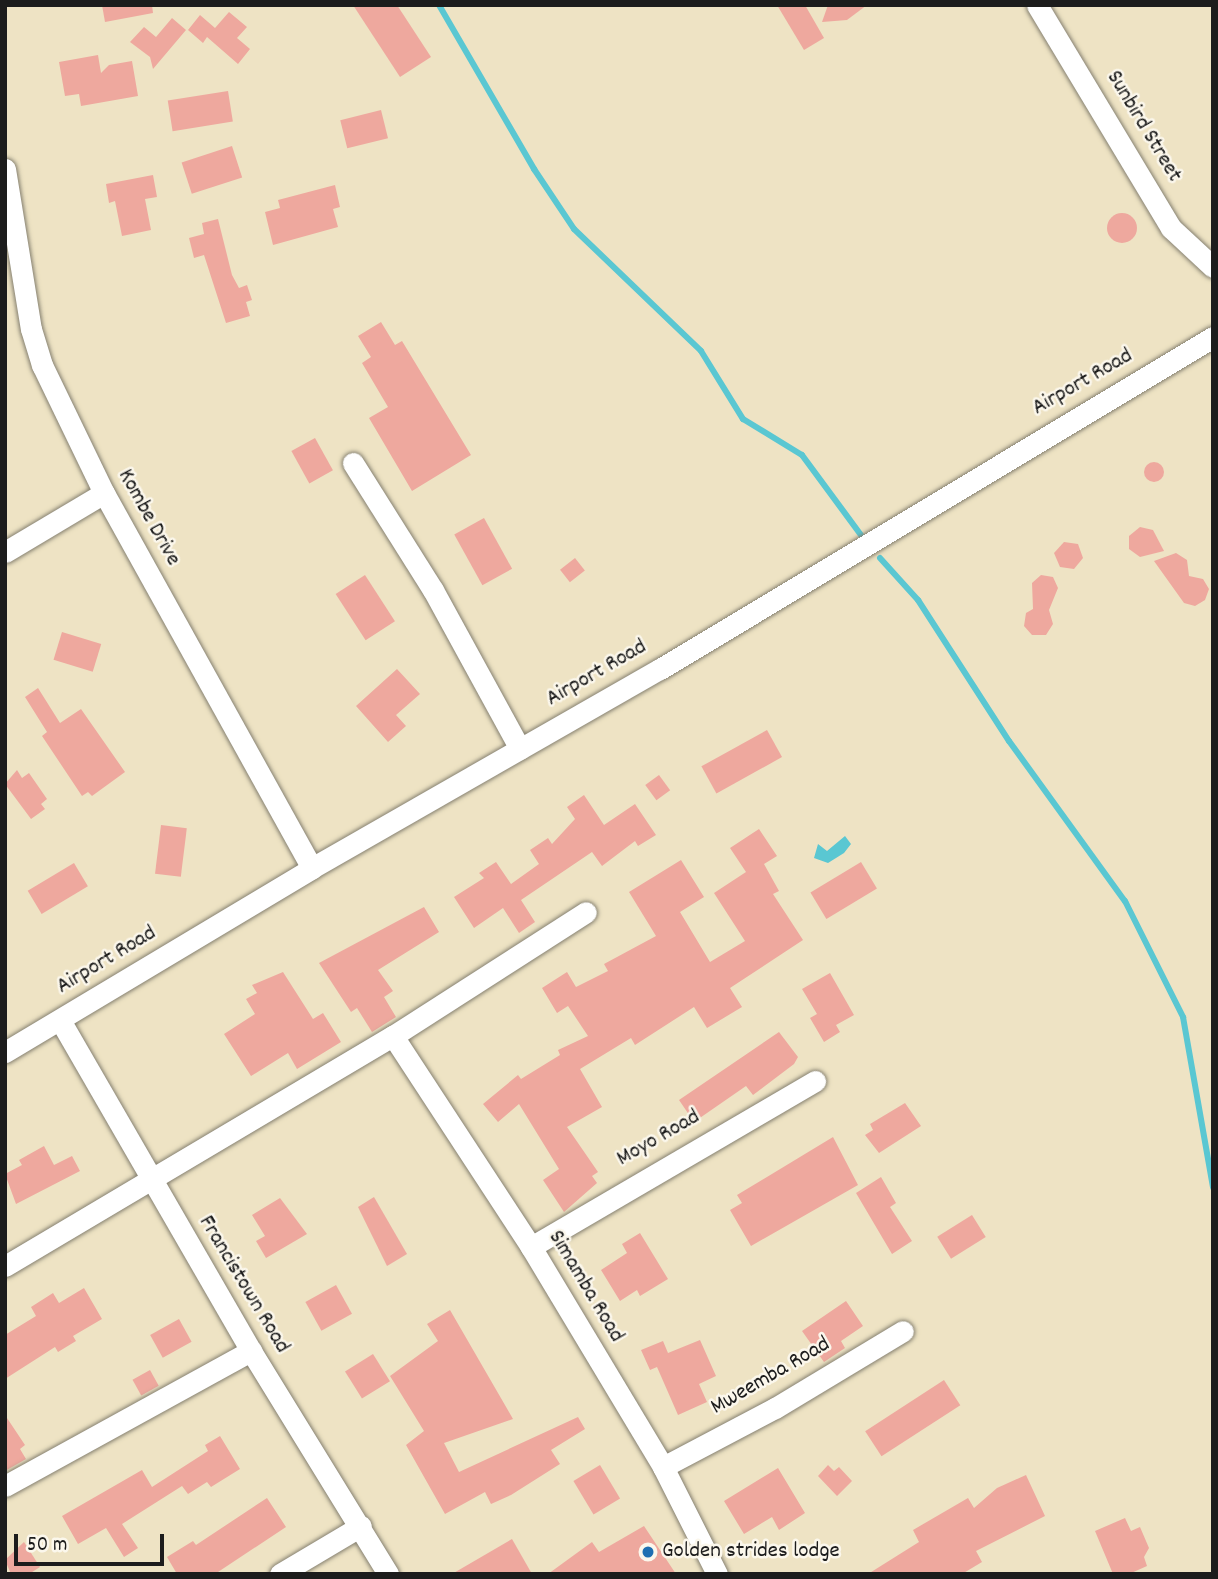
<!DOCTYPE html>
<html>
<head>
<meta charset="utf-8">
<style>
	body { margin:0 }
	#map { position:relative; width:1218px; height:1579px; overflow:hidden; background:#eee3c4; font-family:Dekko,sans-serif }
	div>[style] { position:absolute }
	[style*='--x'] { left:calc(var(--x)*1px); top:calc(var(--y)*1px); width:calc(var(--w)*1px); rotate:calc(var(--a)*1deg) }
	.water>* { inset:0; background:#5ac7d2 }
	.stream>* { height:6px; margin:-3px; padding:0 3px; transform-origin:3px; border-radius:3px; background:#5ac7d2 }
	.building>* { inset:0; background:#eea89e; transform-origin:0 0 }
	.round { border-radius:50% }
	.roads { filter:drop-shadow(0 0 2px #858070) drop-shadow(0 0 2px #858070) }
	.minor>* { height:21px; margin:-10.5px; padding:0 10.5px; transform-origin:10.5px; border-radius:10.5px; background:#fff }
	.dots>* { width:19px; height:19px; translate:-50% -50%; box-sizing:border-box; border:4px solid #fbf7ec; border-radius:50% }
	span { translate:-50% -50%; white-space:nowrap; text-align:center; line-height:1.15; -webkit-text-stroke:5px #fbf7ec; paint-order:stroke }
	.street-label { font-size:23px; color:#1c1c1c }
	.poi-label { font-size:23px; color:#1c1c1c }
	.left { translate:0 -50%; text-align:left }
	.frame { position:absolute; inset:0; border:7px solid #1c1c1c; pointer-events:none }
	.scale { position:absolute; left:14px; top:1534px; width:150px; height:32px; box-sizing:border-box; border:4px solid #1c1c1c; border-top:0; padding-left:9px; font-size:21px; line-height:24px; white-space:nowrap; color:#1c1c1c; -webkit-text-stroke:5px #fbf7ec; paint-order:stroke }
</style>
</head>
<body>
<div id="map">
	<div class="water">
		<i style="clip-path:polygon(845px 836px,851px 844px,844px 853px,828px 863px,814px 858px,818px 844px,827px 851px)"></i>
	</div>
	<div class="stream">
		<i style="--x:439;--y:5;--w:190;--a:59.9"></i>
		<i style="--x:534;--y:169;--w:72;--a:56.3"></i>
		<i style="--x:574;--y:229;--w:176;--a:43.8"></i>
		<i style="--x:701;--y:351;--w:80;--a:58.3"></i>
		<i style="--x:743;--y:419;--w:69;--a:31.4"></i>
		<i style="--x:802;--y:455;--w:99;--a:53.6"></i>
		<i style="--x:880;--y:558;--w:57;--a:47.9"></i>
		<i style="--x:918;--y:600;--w:168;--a:57.2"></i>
		<i style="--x:1009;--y:741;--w:198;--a:54.1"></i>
		<i style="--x:1125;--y:901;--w:130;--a:63.4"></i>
		<i style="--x:1183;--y:1017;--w:173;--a:80"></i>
	</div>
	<div class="building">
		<i style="clip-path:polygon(102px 5px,152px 5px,153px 13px,105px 22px)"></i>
		<i style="clip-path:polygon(353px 5px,397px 5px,431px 57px,400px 77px)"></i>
		<i style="clip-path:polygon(777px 5px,805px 5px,824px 38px,804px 50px)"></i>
		<i style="clip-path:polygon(828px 5px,867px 5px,847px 20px,822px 22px)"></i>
		<i style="clip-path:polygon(229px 12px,247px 27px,237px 38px,250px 49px,238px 64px,207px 37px,203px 43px,188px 30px,200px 15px,215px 28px)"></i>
		<i style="clip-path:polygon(172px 18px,186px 30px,153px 69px,150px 57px,130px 42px,144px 27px,156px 37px)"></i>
		<i style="clip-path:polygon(98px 55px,101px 73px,109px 65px,132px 61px,138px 96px,81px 106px,79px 94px,65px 96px,59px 62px)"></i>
		<i style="left:228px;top:91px;width:31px;height:61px;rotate:81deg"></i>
		<i style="left:381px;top:110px;width:29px;height:42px;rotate:76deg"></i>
		<i style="left:232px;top:146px;width:33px;height:53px;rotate:72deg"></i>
		<i style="clip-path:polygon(153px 175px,157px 197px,145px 199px,151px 230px,122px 236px,115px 201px,109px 203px,106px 184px)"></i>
		<i style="clip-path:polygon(335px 185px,340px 207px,333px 209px,338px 227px,273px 245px,265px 212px,280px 208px,278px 200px)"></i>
		<i class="round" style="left:1107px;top:213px;width:30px;height:30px"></i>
		<i style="clip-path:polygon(218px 219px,232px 275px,239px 288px,247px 285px,252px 300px,246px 302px,250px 316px,226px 323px,204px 255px,194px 258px,189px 238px,204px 234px,202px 223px)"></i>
		<i style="clip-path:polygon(381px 322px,395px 345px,402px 341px,471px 455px,412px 491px,369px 418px,388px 407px,362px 363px,371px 357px,358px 336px)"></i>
		<i style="left:315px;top:438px;width:37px;height:27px;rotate:61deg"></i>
		<i class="round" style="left:1144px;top:462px;width:20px;height:20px"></i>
		<i style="left:484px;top:518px;width:58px;height:34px;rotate:61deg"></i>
		<i style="clip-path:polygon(1140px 527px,1153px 530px,1164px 551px,1140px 557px,1129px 549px,1129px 536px)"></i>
		<i style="clip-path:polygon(1064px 542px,1078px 544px,1083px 558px,1074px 569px,1060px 567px,1054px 553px)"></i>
		<i style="clip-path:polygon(1176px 553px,1187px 560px,1189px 576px,1203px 579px,1209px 589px,1205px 600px,1195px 606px,1184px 603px,1154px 561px)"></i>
		<i style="left:575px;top:558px;width:16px;height:19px;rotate:52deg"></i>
		<i style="left:365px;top:575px;width:55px;height:35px;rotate:57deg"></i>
		<i style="clip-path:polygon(1041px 575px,1053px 577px,1058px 588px,1049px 610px,1053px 624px,1046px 635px,1032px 635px,1024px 626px,1026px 613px,1033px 609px,1032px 583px)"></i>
		<i style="left:62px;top:632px;width:41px;height:29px;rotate:17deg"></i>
		<i style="clip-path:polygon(397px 669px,420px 694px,396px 715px,406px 726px,388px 742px,356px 706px)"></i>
		<i style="clip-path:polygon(38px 688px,60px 723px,81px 709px,125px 772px,92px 796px,88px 792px,82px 796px,42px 736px,47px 732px,25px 697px)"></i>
		<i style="left:767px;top:730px;width:31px;height:75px;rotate:61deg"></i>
		<i style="clip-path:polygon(17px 770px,22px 778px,29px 773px,47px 799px,41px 804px,45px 809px,31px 819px,5px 784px)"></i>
		<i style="left:659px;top:775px;width:19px;height:17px;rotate:54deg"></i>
		<i style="clip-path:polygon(584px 795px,604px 825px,635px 804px,656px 835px,638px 846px,635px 841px,602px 866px,592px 852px,521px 900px,535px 922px,519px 933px,503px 908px,474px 928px,454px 897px,484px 878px,479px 873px,496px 862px,511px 884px,539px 864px,530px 850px,548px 838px,552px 844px,575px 819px,567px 807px)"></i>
		<i style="left:161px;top:825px;width:26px;height:49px;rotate:7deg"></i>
		<i style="clip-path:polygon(759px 829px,777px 856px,764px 864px,779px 891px,773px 894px,803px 940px,730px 988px,742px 1007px,707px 1028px,694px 1007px,635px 1045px,631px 1038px,580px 1069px,602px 1107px,567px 1127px,598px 1172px,592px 1176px,597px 1183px,564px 1212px,543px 1180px,559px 1169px,519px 1104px,498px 1122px,483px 1104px,518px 1075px,521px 1079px,560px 1055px,558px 1050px,588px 1036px,568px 1006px,557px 1013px,542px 988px,567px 972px,576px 987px,608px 971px,604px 964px,656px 936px,629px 892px,681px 860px,704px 897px,680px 912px,710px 962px,745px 941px,714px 893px,746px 872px,730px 848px)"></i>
		<i style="left:861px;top:862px;width:31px;height:59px;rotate:59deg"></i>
		<i style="left:74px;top:863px;width:27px;height:54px;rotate:59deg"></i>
		<i style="clip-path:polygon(424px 907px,439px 932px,378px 970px,393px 991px,384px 997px,396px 1017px,372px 1032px,357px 1008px,351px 1012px,319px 963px)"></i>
		<i style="clip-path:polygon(283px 972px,313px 1019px,323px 1013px,341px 1042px,297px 1069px,288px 1053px,251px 1076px,224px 1034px,255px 1014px,246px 999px,257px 993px,252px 985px)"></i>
		<i style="clip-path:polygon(830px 973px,854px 1015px,836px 1025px,840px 1032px,824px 1042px,810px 1018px,817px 1014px,802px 989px)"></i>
		<i style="clip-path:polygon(779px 1032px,798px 1057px,794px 1064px,753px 1095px,746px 1086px,694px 1122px,679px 1100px)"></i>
		<i style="clip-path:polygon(905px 1103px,921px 1126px,879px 1153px,865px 1135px,873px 1130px,870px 1124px)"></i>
		<i style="clip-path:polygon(833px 1137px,858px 1185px,751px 1246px,730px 1210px,742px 1203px,737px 1195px)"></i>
		<i style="clip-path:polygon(44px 1146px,54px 1165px,72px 1156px,80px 1171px,16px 1204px,5px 1174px,22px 1165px,19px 1160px)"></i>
		<i style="clip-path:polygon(881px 1177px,896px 1203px,890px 1207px,912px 1241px,892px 1254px,856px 1193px)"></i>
		<i style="clip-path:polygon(374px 1197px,407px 1254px,387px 1266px,358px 1207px)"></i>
		<i style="clip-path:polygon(280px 1198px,307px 1234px,266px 1258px,256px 1241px,265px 1236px,252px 1215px)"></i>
		<i style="left:972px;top:1215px;width:26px;height:41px;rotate:58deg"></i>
		<i style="clip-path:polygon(640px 1233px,668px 1279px,640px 1296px,637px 1290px,620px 1301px,601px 1270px,627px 1253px,622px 1244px)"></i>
		<i style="left:336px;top:1285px;width:33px;height:35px;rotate:61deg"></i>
		<i style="clip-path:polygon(84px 1288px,102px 1319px,73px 1336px,76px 1341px,58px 1352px,55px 1347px,5px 1379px,5px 1335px,36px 1316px,31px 1307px,53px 1293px,59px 1303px)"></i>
		<i style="clip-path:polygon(846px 1301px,863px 1326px,841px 1341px,845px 1348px,824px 1362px,802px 1331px)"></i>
		<i style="clip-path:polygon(450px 1310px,513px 1419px,444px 1443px,459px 1472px,578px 1417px,585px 1429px,551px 1450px,560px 1464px,511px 1495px,491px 1504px,485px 1492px,445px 1514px,406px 1445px,424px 1431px,390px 1376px,438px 1341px,427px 1324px)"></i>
		<i style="left:179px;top:1319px;width:26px;height:33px;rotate:61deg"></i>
		<i style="clip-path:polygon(700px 1340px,716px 1376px,699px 1384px,707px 1402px,678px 1415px,657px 1367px,650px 1370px,641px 1350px,663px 1341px,668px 1353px)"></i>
		<i style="left:373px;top:1354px;width:32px;height:33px;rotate:58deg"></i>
		<i style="left:150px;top:1370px;width:18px;height:20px;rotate:61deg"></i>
		<i style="left:944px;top:1380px;width:30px;height:94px;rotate:57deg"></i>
		<i style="clip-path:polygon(5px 1415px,25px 1445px,20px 1449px,26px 1459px,5px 1471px)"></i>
		<i style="clip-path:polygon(220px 1436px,240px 1469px,211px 1487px,207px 1482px,188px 1494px,182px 1486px,122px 1524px,138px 1548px,124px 1557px,106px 1528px,78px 1544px,62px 1516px,142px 1470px,152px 1487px,208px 1451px,205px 1445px)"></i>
		<i style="left:600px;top:1465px;width:39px;height:31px;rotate:59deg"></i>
		<i style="clip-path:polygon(828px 1465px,834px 1471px,839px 1467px,852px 1481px,837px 1496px,818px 1476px)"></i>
		<i style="clip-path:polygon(778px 1468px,805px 1513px,779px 1530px,772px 1517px,744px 1534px,724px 1501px)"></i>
		<i style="clip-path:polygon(1026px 1475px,1045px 1516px,976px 1551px,982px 1562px,962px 1574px,868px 1574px,919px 1542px,913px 1530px,968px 1498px,974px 1508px,997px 1488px)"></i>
		<i style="clip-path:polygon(267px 1498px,286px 1527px,215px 1574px,177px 1574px,167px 1557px,193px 1541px,196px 1545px)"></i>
		<i style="clip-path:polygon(1125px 1518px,1131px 1531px,1140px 1527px,1149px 1548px,1144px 1557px,1147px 1566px,1129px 1574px,1113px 1574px,1095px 1531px)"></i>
		<i style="clip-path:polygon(644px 1526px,676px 1574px,548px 1574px,592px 1542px,599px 1552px)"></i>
		<i style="clip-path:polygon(512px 1539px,532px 1574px,452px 1574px)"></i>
		<i style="clip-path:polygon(24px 1542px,40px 1567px,29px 1574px,11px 1574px,5px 1560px)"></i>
	</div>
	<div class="roads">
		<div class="minor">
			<i style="--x:1037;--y:5;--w:260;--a:59"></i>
			<i style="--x:1171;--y:228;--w:57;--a:42.9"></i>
			<i style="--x:5;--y:169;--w:162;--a:80.8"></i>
			<i style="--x:31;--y:329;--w:38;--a:73"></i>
			<i style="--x:42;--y:365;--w:142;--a:64.2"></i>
			<i style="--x:104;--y:493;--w:429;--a:61"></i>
			<i style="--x:353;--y:463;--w:150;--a:57.8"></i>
			<i style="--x:433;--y:590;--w:181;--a:61.3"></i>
			<i style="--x:5;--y:552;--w:115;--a:-30.8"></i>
			<i style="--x:60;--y:1020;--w:382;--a:60"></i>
			<i style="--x:251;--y:1351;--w:262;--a:58.4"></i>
			<i style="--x:393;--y:1036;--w:252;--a:56.8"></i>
			<i style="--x:531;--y:1247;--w:257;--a:59"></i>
			<i style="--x:663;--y:1467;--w:120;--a:63.2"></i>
			<i style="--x:5;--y:1052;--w:358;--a:-30.9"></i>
			<i style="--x:312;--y:868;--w:401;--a:-29.8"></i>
			<i style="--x:660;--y:669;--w:645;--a:-30.98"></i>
			<i style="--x:531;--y:1247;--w:329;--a:-30.3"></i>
			<i style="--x:5;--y:1266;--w:451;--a:-30.7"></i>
			<i style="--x:393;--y:1036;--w:229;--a:-32.7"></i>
			<i style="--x:663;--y:1467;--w:127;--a:-27.8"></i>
			<i style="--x:775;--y:1408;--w:149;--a:-31"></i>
			<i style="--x:5;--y:1486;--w:281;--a:-28.8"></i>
			<i style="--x:280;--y:1574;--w:94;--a:-30.7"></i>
		</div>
	</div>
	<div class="dots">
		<i style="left:648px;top:1552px;background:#1f6fb2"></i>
	</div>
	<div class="street-label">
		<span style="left:1143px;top:127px;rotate:59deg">Sunbird Street</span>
		<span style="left:1083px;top:383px;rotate:-30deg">Airport Road</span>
		<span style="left:148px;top:518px;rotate:61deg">Kombe Drive</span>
		<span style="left:597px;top:674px;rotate:-30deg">Airport Road</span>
		<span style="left:107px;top:961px;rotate:-31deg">Airport Road</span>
		<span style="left:659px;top:1139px;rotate:-30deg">Moyo Road</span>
		<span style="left:243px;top:1285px;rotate:59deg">Francistown Road</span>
		<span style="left:585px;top:1287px;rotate:59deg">Simamba Road</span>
		<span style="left:771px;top:1377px;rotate:-30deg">Mweemba Road</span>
	</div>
	<div class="poi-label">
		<span class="left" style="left:662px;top:1552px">Golden strides lodge</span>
	</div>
	<div class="frame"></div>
	<div class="scale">50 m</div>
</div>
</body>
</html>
